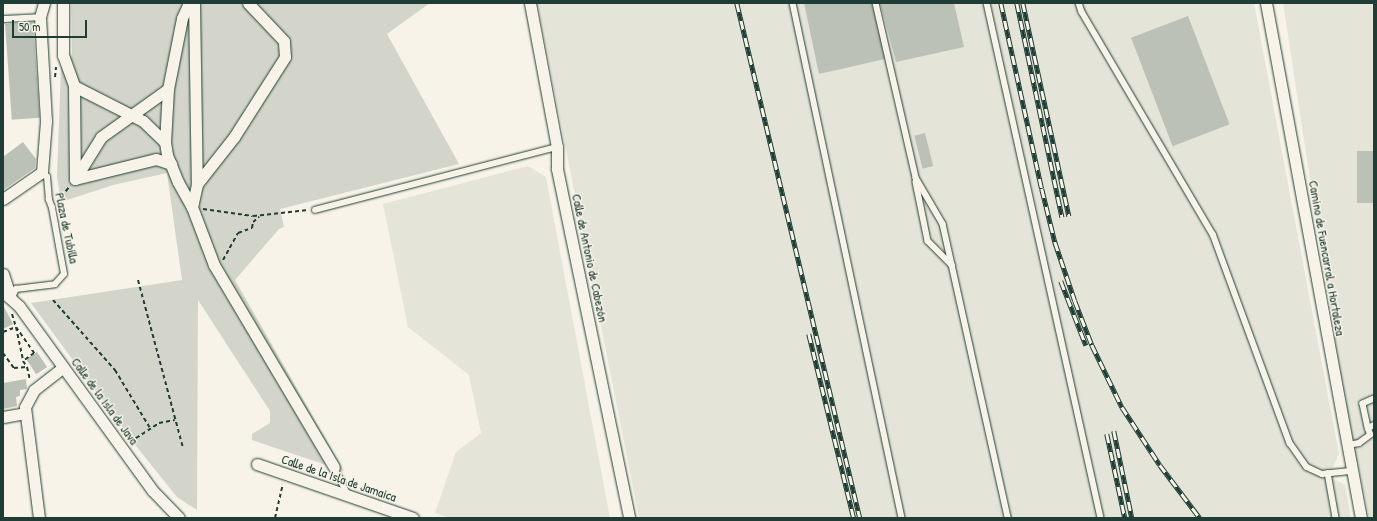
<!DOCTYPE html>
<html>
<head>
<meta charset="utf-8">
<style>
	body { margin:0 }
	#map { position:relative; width:1377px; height:521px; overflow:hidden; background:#f7f3e8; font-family:"Patrick Hand",sans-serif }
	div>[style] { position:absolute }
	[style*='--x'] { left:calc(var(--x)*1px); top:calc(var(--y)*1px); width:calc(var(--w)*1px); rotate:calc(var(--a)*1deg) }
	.built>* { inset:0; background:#e5e4d9 }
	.green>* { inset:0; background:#d3d5ca }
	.building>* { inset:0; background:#bbc1b6; transform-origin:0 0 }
	.path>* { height:2px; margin-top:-1px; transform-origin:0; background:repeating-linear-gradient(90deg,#1f3d34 0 4px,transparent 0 7px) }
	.roads { filter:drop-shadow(0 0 1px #1f3d34) drop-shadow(0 0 1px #1f3d34) }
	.lane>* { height:5.5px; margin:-2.75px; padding:0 2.75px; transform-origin:2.75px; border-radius:2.75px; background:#f7f3e8 }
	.street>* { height:11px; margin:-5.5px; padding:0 5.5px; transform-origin:5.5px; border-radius:5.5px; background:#f7f3e8 }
	.rail>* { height:4.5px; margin-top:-2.25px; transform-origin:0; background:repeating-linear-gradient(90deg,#f7f3e8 0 9px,#1f3d34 0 18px); box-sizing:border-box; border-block:1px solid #1f3d34 }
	span { translate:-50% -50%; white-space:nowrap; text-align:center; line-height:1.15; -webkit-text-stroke:3px #f7f3e8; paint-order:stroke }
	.street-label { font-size:13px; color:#1f3d34 }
	.frame { position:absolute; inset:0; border:4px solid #1f3d34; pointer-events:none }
	.scale { position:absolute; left:12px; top:20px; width:75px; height:18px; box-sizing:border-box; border:2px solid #1f3d34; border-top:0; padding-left:5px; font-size:12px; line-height:14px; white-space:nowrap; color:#1f3d34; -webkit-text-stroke:3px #f7f3e8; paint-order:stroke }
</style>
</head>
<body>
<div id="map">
	<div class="built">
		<i style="clip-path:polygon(537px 3px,1254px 3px,1339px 454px,1333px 467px,1334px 479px,1345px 485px,1351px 518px,639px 518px)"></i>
		<i style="clip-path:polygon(1283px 3px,1374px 3px,1374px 518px,1369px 518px,1343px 394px)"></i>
		<i style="clip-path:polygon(528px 166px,546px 177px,610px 518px,450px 518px,435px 513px,456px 452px,481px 433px,469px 375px,408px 327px,383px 204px)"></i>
	</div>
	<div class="green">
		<i style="clip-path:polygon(71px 3px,430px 3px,387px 34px,459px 164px,280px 209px,284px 227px,279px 229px,235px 280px,344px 471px,252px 440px,252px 434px,270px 423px,270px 411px,198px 300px,197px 510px,177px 497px,136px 446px,31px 303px,182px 280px,167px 173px,113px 185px,61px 202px,57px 176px,61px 68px,72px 55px)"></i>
	</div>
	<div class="building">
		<i style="clip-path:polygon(804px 3px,872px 3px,885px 59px,819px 74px)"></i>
		<i style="clip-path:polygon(880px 3px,954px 3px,964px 47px,896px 62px)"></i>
		<i style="left:1188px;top:16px;width:116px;height:61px;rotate:69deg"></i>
		<i style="left:33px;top:22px;width:96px;height:28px;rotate:86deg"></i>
		<i style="left:925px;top:133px;width:34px;height:11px;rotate:76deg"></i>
		<i style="clip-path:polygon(23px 142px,36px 159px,35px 168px,3px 190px,3px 157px)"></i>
		<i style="left:1357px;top:151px;width:17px;height:52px"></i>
		<i style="clip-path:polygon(3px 305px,13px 324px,3px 329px)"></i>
		<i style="left:37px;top:352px;width:18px;height:13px;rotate:56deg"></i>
		<i style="clip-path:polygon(26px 379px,27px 389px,20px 390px,20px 396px,16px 397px,17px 406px,3px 409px,3px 383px)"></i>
	</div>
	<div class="path">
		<i style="--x:55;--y:77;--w:10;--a:-84"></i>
		<i style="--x:57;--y:202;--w:21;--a:-51"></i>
		<i style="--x:203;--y:209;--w:50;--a:8"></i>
		<i style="--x:253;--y:216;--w:55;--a:-6.2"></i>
		<i style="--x:223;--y:260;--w:31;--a:-61"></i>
		<i style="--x:238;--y:233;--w:15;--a:-20"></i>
		<i style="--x:252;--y:228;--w:6;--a:-81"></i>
		<i style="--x:253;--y:222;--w:8;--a:-40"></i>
		<i style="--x:138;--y:280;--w:174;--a:75"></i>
		<i style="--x:53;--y:300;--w:94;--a:48.5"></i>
		<i style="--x:115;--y:370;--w:68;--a:58.9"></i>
		<i style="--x:12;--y:314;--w:14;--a:73"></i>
		<i style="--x:16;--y:327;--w:32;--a:55"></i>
		<i style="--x:34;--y:353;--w:14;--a:144"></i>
		<i style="--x:23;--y:361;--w:7;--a:56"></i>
		<i style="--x:3;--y:332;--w:14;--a:-21"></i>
		<i style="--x:16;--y:327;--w:35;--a:78"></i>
		<i style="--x:3;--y:353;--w:19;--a:54"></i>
		<i style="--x:14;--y:368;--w:13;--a:-4"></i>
		<i style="--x:27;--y:367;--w:13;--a:77"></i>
		<i style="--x:130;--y:442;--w:35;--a:-33"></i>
		<i style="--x:159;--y:423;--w:16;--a:-11"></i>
		<i style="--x:275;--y:518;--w:35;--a:-77"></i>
	</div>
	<div class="roads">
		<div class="lane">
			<i style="--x:793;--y:3;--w:526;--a:78.05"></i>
			<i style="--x:876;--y:3;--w:180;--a:77.1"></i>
			<i style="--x:916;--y:178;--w:53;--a:59.6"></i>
			<i style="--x:943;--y:224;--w:301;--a:77.5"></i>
			<i style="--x:987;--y:3;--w:527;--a:77.52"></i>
			<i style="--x:1079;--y:3;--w:9;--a:72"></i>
			<i style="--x:1082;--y:12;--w:258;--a:59.5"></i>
			<i style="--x:1213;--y:234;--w:223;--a:69.8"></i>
			<i style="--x:1290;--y:443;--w:29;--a:55"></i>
			<i style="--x:1307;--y:467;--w:17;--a:25"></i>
			<i style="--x:1322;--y:474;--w:30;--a:-6"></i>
			<i style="--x:3;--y:19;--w:37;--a:-3"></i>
			<i style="--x:916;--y:182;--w:60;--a:78.5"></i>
			<i style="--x:928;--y:241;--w:34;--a:45"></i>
			<i style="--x:315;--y:210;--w:250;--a:-14.6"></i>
			<i style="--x:12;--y:297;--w:9;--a:-63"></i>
			<i style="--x:16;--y:289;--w:39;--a:-7"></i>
			<i style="--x:55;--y:284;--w:13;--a:-48"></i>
			<i style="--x:64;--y:274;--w:67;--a:-100.3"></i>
			<i style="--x:52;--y:208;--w:9;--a:-111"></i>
			<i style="--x:49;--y:200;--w:23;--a:-95"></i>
			<i style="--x:47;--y:177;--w:7;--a:-135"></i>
			<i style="--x:1374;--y:399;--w:12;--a:156"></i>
			<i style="--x:1363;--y:404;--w:25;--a:78"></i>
			<i style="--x:1368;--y:428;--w:7;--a:-27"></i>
			<i style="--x:1348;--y:445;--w:11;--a:-10"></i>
			<i style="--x:1359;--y:443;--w:14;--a:-36"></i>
			<i style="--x:1370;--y:435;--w:7;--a:-106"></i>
			<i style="--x:334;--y:467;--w:30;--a:63"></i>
			<i style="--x:1328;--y:473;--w:46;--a:79.9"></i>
		</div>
		<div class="street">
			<i style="--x:63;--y:3;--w:52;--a:90"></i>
			<i style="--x:63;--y:55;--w:33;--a:70"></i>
			<i style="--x:74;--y:86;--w:93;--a:89.4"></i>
			<i style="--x:194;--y:3;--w:181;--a:89.1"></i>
			<i style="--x:197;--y:184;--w:24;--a:102"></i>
			<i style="--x:192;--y:207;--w:62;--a:69.2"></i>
			<i style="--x:214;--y:265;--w:235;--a:59.3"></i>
			<i style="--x:530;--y:3;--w:147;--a:79.4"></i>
			<i style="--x:557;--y:147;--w:22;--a:90"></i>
			<i style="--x:557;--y:169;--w:356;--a:78.3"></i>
			<i style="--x:1266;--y:3;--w:524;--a:79.55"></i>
			<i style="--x:74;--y:86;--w:77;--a:26.9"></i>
			<i style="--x:143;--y:121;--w:30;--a:44"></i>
			<i style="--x:168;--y:89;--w:53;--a:93.2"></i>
			<i style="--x:165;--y:142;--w:13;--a:81"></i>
			<i style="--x:167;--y:155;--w:29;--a:68"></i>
			<i style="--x:178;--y:182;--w:29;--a:61"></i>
			<i style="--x:75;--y:179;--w:49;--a:-58.2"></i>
			<i style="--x:101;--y:137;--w:82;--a:-35.6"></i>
			<i style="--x:168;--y:89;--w:72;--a:-78.8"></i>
			<i style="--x:182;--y:18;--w:17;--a:-65"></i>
			<i style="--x:75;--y:179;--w:83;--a:-13.9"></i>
			<i style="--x:156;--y:159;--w:16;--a:18"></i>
			<i style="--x:197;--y:184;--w:60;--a:-51.8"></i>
			<i style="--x:234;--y:137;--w:95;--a:-57.5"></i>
			<i style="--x:285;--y:57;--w:16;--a:-94"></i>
			<i style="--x:284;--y:41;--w:52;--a:-133.5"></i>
			<i style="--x:3;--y:199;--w:47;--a:-34.7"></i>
			<i style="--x:42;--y:172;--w:51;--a:-85.5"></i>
			<i style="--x:46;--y:121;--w:104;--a:-93.3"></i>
			<i style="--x:40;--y:17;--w:15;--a:-74"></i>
			<i style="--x:3;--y:274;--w:25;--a:72"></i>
			<i style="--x:3;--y:292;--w:21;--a:41"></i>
			<i style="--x:19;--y:306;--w:228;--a:54.1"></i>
			<i style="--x:153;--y:491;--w:37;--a:46"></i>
			<i style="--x:3;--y:417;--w:22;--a:-10"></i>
			<i style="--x:257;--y:464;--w:165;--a:19.1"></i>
			<i style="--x:39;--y:518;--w:112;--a:-97.2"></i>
			<i style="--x:25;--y:407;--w:19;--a:-62"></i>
			<i style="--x:34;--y:390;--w:37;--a:-38"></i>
		</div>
	</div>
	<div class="rail">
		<i style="--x:737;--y:3;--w:529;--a:76.57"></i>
		<i style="--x:1001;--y:3;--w:190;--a:77.6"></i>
		<i style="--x:1042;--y:189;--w:55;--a:76.2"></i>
		<i style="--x:1055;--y:242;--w:62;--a:71.3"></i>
		<i style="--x:1075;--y:301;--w:47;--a:68.9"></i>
		<i style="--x:1092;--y:345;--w:69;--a:64.2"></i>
		<i style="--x:1122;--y:407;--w:69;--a:56.8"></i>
		<i style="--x:1160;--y:465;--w:66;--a:53"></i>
		<i style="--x:1017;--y:3;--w:219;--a:78.1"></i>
		<i style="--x:1023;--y:3;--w:218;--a:77.8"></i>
		<i style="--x:1061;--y:281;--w:69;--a:68.7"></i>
		<i style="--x:809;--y:334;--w:189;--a:76.3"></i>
		<i style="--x:1114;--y:431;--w:89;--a:78.3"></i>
		<i style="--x:1107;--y:434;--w:86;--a:77.9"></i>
	</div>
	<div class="street-label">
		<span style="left:67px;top:228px;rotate:78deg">Plaza de Tubilla</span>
		<span style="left:590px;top:258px;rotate:78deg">Calle de Antonio de Cabezón</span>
		<span style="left:1327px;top:258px;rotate:80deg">Camino de Fuencarral a Hortaleza</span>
		<span style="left:105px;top:401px;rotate:54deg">Calle de la Isla de Java</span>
		<span style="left:339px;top:478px;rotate:19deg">Calle de la Isla de Jamaica</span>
	</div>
	<div class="frame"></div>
	<div class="scale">50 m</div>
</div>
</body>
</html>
